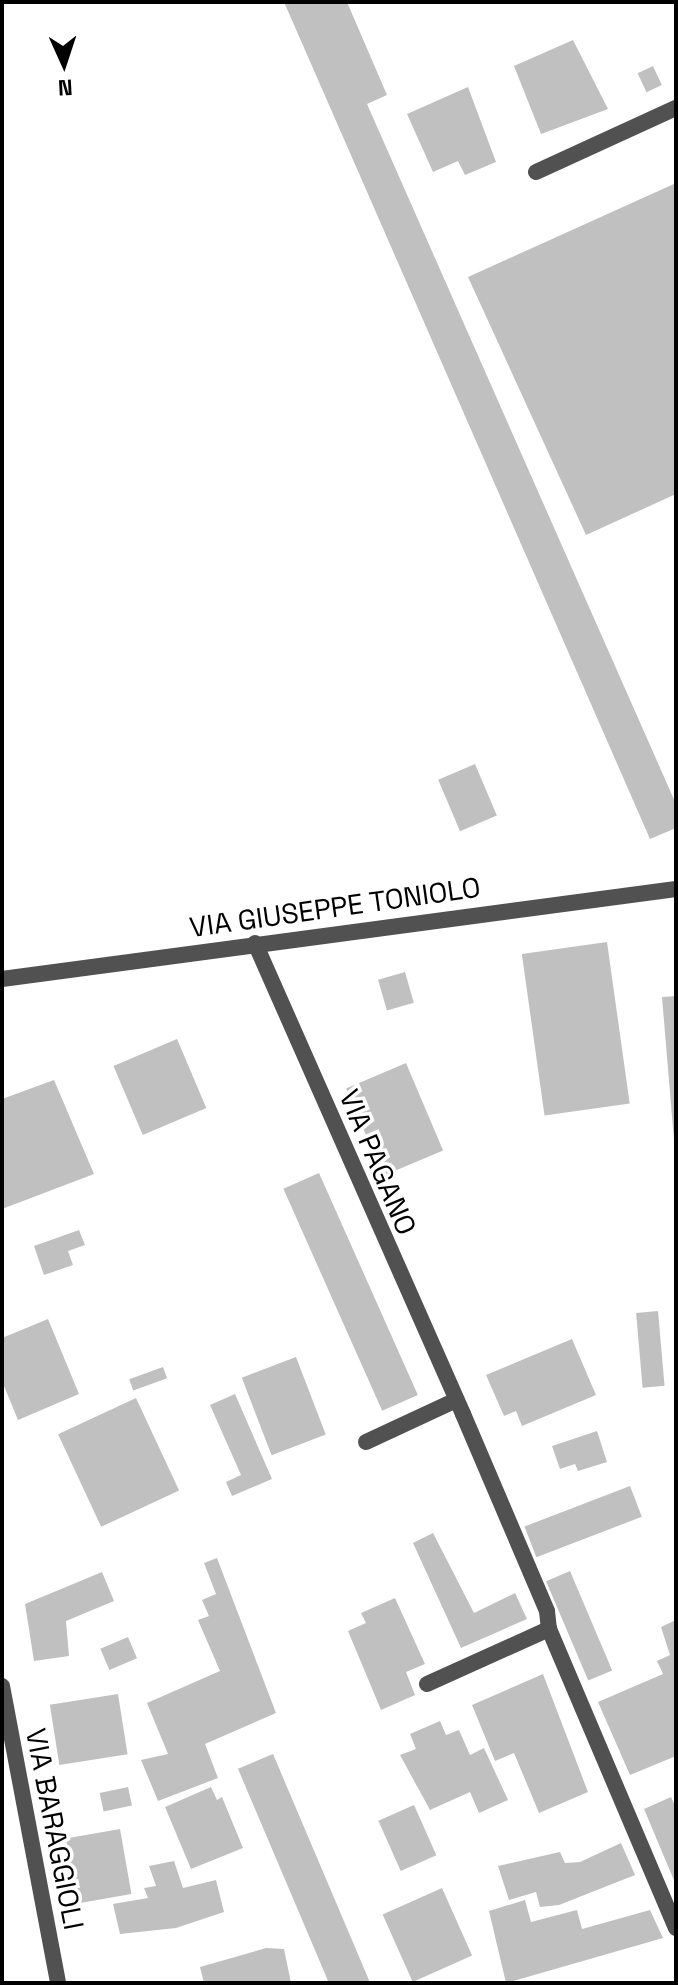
<!DOCTYPE html>
<html>
<head>
<meta charset="utf-8">
<style>
	body { margin:0 }
	#map { position:relative; width:678px; height:1985px; overflow:hidden; background:#fff; font-family:"Space Grotesk",sans-serif }
	div>[style] { position:absolute }
	[style*='--x'] { left:calc(var(--x)*1px); top:calc(var(--y)*1px); width:calc(var(--w)*1px); rotate:calc(var(--a)*1deg) }
	.building>* { inset:0; background:#c0c0c0; transform-origin:0 0 }
	.service>* { height:16px; margin:-8px; padding:0 8px; transform-origin:8px; border-radius:8px; background:#515151 }
	.minor>* { height:16px; margin:-8px; padding:0 8px; transform-origin:8px; border-radius:8px; background:#515151 }
	span { translate:-50% -50%; white-space:nowrap; text-align:center; line-height:1.15; -webkit-text-stroke:7px #fff; paint-order:stroke }
	.street-label { font-size:28px; color:#000 }
	.frame { position:absolute; inset:0; border:4px solid #000; pointer-events:none }
	.north { position:absolute; left:24px; top:24px; width:80px; height:80px; -webkit-text-stroke:6px #fff; paint-order:stroke; rotate:177deg; font-size:22px; font-weight:700; line-height:32px; text-align:center; color:#000 }
	.north::after { content:''; display:block; margin:auto; width:28px; height:36px; background:#000; clip-path:polygon(50% 0,100% 100%,50% 72%,0 100%) }
</style>
</head>
<body>
<div id="map">
	<div class="building">
		<i style="clip-path:polygon(284px 2px,347px 2px,387px 95px,367px 104px,676px 804px,676px 828px,650px 839px)"></i>
		<i style="clip-path:polygon(573px 40px,608px 109px,541px 134px,514px 66px)"></i>
		<i style="left:653px;top:66px;width:21px;height:17px;rotate:65deg"></i>
		<i style="clip-path:polygon(468px 87px,496px 162px,465px 175px,458px 161px,433px 172px,407px 114px)"></i>
		<i style="clip-path:polygon(676px 183px,676px 494px,586px 535px,468px 277px)"></i>
		<i style="left:475px;top:764px;width:56px;height:40px;rotate:67deg"></i>
		<i style="left:607px;top:942px;width:163px;height:86px;rotate:82deg"></i>
		<i style="left:405px;top:972px;width:32px;height:28px;rotate:74deg"></i>
		<i style="clip-path:polygon(676px 996px,676px 1140px,674px 1140px,662px 997px)"></i>
		<i style="left:177px;top:1039px;width:75px;height:69px;rotate:67deg"></i>
		<i style="left:406px;top:1063px;width:95px;height:65px;rotate:67deg"></i>
		<i style="clip-path:polygon(54px 1080px,94px 1174px,2px 1209px,2px 1099px)"></i>
		<i style="left:319px;top:1173px;width:243px;height:39px;rotate:66deg"></i>
		<i style="clip-path:polygon(79px 1230px,85px 1245px,68px 1251px,73px 1265px,44px 1275px,34px 1246px)"></i>
		<i style="left:658px;top:1311px;width:75px;height:22px;rotate:85deg"></i>
		<i style="clip-path:polygon(48px 1319px,79px 1394px,18px 1420px,2px 1381px,2px 1338px)"></i>
		<i style="clip-path:polygon(572px 1339px,596px 1395px,522px 1426px,516px 1411px,504px 1416px,486px 1375px)"></i>
		<i style="left:296px;top:1357px;width:83px;height:58px;rotate:69deg"></i>
		<i style="left:163px;top:1367px;width:12px;height:36px;rotate:70deg"></i>
		<i style="clip-path:polygon(235px 1394px,272px 1479px,232px 1496px,226px 1482px,241px 1475px,210px 1405px)"></i>
		<i style="left:136px;top:1398px;width:102px;height:86px;rotate:65deg"></i>
		<i style="clip-path:polygon(597px 1431px,607px 1462px,578px 1471px,575px 1464px,560px 1469px,552px 1446px)"></i>
		<i style="left:630px;top:1486px;width:33px;height:113px;rotate:69deg"></i>
		<i style="clip-path:polygon(433px 1533px,474px 1613px,515px 1593px,527px 1619px,461px 1648px,413px 1543px)"></i>
		<i style="clip-path:polygon(217px 1558px,276px 1713px,205px 1744px,218px 1778px,158px 1801px,141px 1760px,168px 1754px,147px 1703px,220px 1671px,198px 1620px,209px 1616px,202px 1600px,216px 1594px,204px 1563px)"></i>
		<i style="left:570px;top:1571px;width:108px;height:26px;rotate:67deg"></i>
		<i style="clip-path:polygon(102px 1572px,114px 1601px,66px 1621px,69px 1656px,34px 1661px,25px 1604px)"></i>
		<i style="clip-path:polygon(395px 1598px,425px 1664px,406px 1672px,415px 1695px,381px 1710px,348px 1631px,366px 1623px,361px 1613px)"></i>
		<i style="clip-path:polygon(676px 1620px,676px 1756px,630px 1775px,598px 1702px,663px 1674px,657px 1661px,670px 1655px,661px 1627px)"></i>
		<i style="left:128px;top:1637px;width:23px;height:30px;rotate:67deg"></i>
		<i style="clip-path:polygon(543px 1674px,588px 1792px,539px 1813px,514px 1753px,495px 1761px,472px 1705px)"></i>
		<i style="left:118px;top:1694px;width:61px;height:69px;rotate:81deg"></i>
		<i style="clip-path:polygon(440px 1721px,446px 1735px,459px 1730px,470px 1755px,484px 1748px,508px 1800px,479px 1813px,470px 1792px,430px 1810px,400px 1755px,416px 1749px,410px 1734px)"></i>
		<i style="left:273px;top:1754px;width:248px;height:38px;rotate:67deg"></i>
		<i style="left:128px;top:1787px;width:19px;height:29px;rotate:78deg"></i>
		<i style="clip-path:polygon(211px 1787px,217px 1800px,222px 1797px,243px 1848px,191px 1869px,165px 1807px)"></i>
		<i style="clip-path:polygon(671px 1797px,676px 1808px,676px 1885px,644px 1809px)"></i>
		<i style="left:414px;top:1805px;width:55px;height:39px;rotate:66deg"></i>
		<i style="left:120px;top:1829px;width:66px;height:55px;rotate:80deg"></i>
		<i style="clip-path:polygon(621px 1843px,635px 1875px,559px 1905px,540px 1907px,536px 1892px,509px 1900px,498px 1866px,560px 1852px,565px 1863px,580px 1862px)"></i>
		<i style="clip-path:polygon(174px 1861px,183px 1888px,216px 1880px,224px 1912px,176px 1928px,120px 1934px,113px 1904px,148px 1898px,144px 1888px,156px 1886px,149px 1866px)"></i>
		<i style="left:442px;top:1888px;width:74px;height:65px;rotate:66deg"></i>
		<i style="clip-path:polygon(525px 1900px,531px 1922px,577px 1910px,582px 1929px,650px 1910px,663px 1938px,506px 1983px,489px 1911px)"></i>
		<i style="clip-path:polygon(266px 1948px,284px 1949px,291px 1983px,204px 1983px,200px 1967px)"></i>
	</div>
	<div class="service">
		<i style="--x:536;--y:172;--w:154;--a:-24.6"></i>
	</div>
	<div class="minor">
		<i style="--x:255;--y:943;--w:515;--a:66.17"></i>
		<i style="--x:463;--y:1414;--w:214;--a:66.9"></i>
		<i style="--x:547;--y:1611;--w:18;--a:84"></i>
		<i style="--x:2;--y:979;--w:680;--a:-7.61"></i>
		<i style="--x:366;--y:1442;--w:99;--a:-25"></i>
		<i style="--x:427;--y:1684;--w:134;--a:-24.3"></i>
		<i style="--x:549;--y:1629;--w:325;--a:67"></i>
		<i style="--x:2;--y:1686;--w:302;--a:79.3"></i>
	</div>
	<div class="street-label">
		<span style="left:335px;top:907px;rotate:-8deg">VIA GIUSEPPE TONIOLO</span>
		<span style="left:378px;top:1162px;rotate:67deg">VIA PAGANO</span>
		<span style="left:55px;top:1829px;rotate:79deg">VIA BARAGGIOLI</span>
	</div>
	<div class="frame"></div>
	<div class="north">N</div>
</div>
</body>
</html>
